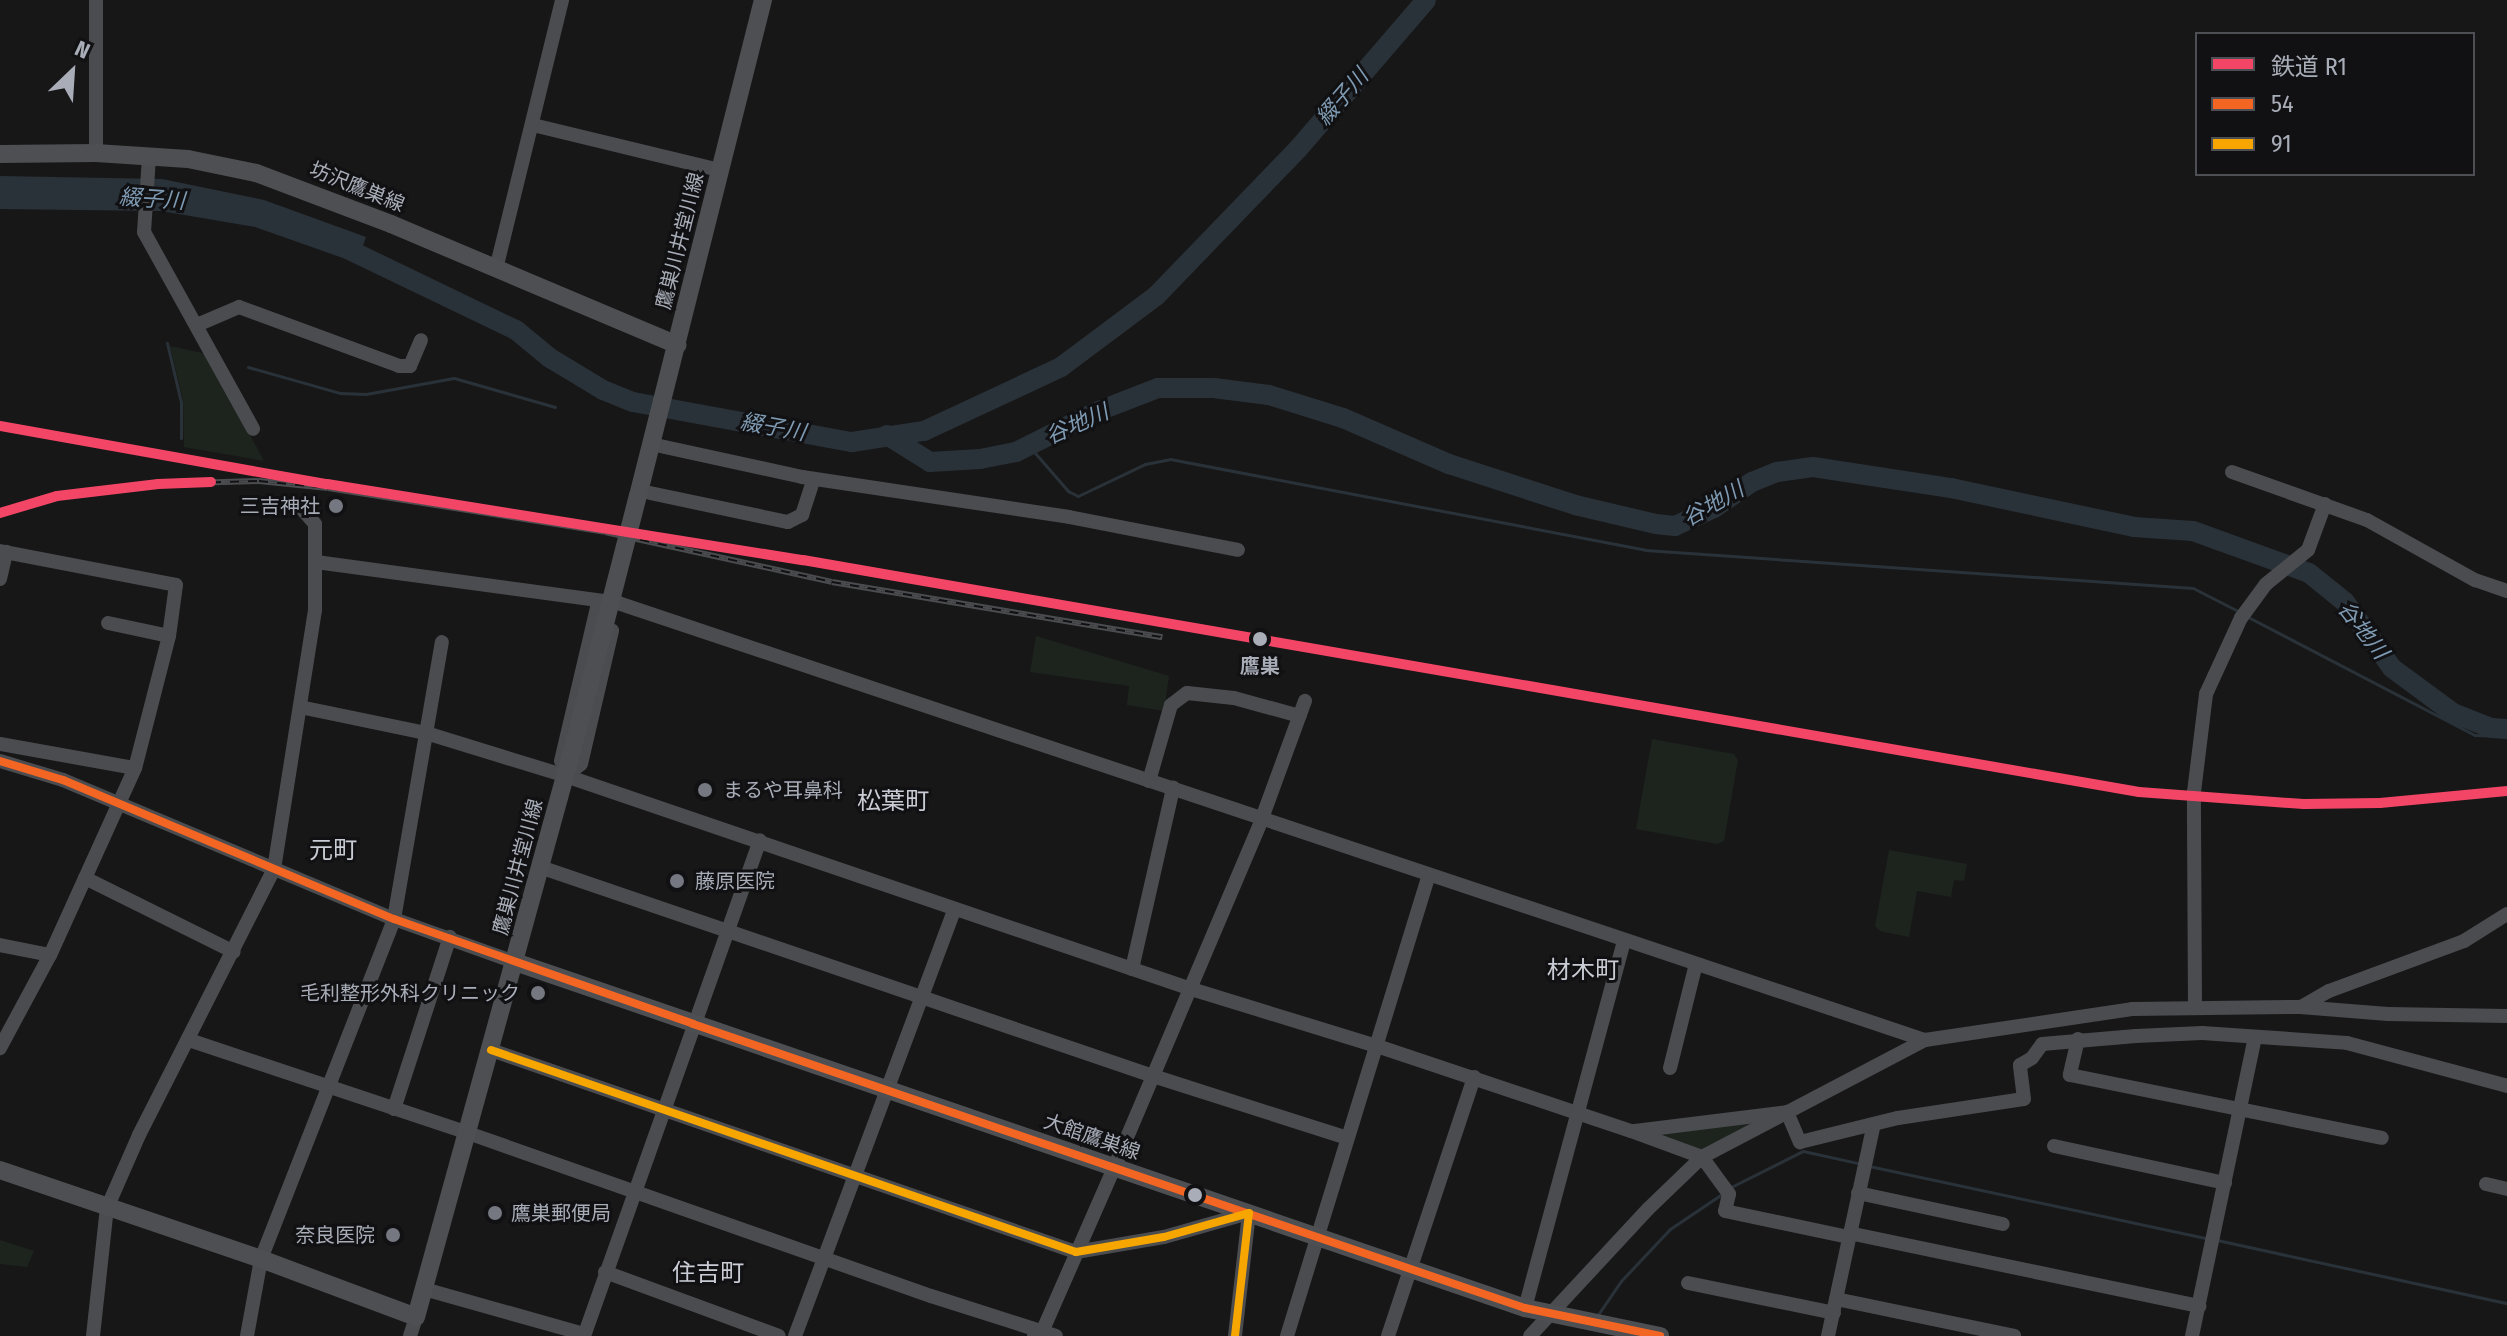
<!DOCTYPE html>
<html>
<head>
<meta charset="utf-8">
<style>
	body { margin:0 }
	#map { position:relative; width:2507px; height:1336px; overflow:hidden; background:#171717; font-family:"Fira Sans Condensed","Noto Sans JP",sans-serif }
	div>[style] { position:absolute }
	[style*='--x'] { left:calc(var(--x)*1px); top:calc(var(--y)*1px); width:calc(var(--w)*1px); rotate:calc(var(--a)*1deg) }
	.green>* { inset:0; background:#1d241e }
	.water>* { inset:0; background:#2a3239 }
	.stream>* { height:3px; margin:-1.5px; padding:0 1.5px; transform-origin:1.5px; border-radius:1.5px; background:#2a3239 }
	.river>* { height:20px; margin:-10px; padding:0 10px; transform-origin:10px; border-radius:10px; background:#2a3239 }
	.minor>* { height:14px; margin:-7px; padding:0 7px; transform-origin:7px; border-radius:7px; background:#4b4c50 }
	.major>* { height:18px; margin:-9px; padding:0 9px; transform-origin:9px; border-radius:9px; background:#4d4f52 }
	.rail>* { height:6px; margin-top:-3px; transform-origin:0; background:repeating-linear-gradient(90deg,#111113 0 9px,#4b4c4f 0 18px); box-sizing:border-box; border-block:2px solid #4b4c4f }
	.major-bridge>* { height:18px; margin:-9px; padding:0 9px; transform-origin:9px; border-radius:9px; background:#4d4f52 }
	.bus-1>* { height:8px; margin:-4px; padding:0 4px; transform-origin:4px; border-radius:4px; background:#f26522 }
	.bus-2>* { height:8px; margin:-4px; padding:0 4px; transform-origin:4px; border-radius:4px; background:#f7a600 }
	.rail-1>* { height:10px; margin:-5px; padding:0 5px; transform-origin:5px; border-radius:5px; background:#f34667 }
	.dots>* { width:22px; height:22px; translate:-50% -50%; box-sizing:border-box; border:4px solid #111113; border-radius:50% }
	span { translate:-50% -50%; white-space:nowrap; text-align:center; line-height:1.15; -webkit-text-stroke:6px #111113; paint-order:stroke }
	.street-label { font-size:20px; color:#a8adb8 }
	.poi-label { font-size:20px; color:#a8adb8 }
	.right { translate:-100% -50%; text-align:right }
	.left { translate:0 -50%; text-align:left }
	.stop-label { font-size:20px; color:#a8adb8; font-weight:700 }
	.water-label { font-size:22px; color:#7f9bb3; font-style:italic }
	.quarter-label { font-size:24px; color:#c9ccd4 }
	.legend { position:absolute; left:2195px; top:32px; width:280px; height:144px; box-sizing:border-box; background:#111113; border:2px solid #4d4f55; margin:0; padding:10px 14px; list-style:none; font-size:24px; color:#a8adb8 }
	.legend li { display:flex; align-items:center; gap:16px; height:40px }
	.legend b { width:40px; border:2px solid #4d4f55 }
	.north { position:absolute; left:32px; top:32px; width:80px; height:80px; -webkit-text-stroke:6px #111113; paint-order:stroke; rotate:25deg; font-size:22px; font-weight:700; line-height:32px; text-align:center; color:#a8adb8 }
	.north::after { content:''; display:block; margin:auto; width:28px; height:36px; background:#a8adb8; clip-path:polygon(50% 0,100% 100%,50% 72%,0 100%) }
</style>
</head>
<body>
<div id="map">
	<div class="green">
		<i style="clip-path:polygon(170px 346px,207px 354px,264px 461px,184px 447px,183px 400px)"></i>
		<i style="clip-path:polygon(1036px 636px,1169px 676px,1164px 711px,1127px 705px,1129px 686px,1030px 672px)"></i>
		<i style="clip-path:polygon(1652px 739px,1734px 754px,1738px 760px,1724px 841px,1717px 844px,1636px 829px)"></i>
		<i style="clip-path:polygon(1889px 850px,1967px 864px,1964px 881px,1954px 880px,1951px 897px,1917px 891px,1909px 937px,1880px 931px,1875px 926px)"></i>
		<i style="clip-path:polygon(1787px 1112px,1702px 1157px,1631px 1131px)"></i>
		<i style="clip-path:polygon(0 1240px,34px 1251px,27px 1267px,0 1264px)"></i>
	</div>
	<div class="water">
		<i style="clip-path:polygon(0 176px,162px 179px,264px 200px,366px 237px,357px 263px,255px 227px,161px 211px,0 209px)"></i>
	</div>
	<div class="stream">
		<i style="--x:167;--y:343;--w:61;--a:76.7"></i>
		<i style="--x:181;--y:402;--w:36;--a:90"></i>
		<i style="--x:248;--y:367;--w:96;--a:15.8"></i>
		<i style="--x:340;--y:393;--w:26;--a:2"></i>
		<i style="--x:366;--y:394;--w:89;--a:-10.3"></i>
		<i style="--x:454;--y:378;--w:105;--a:16"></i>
		<i style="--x:1029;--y:446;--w:60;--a:49.1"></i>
		<i style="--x:1068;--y:491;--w:11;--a:27"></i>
		<i style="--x:1078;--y:496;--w:74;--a:-25.5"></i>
		<i style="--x:1145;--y:464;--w:25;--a:-11"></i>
		<i style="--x:1170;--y:459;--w:484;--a:10.8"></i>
		<i style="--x:1645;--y:550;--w:549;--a:3.97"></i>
		<i style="--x:2193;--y:588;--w:51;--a:27.1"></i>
		<i style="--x:2248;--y:617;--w:256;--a:27.5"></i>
		<i style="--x:2475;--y:735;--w:32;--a:2"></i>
		<i style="--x:1869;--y:1166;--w:345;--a:12.1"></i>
		<i style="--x:1731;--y:1187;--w:80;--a:-26.6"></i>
		<i style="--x:1803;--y:1151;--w:60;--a:12.4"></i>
		<i style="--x:2217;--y:1240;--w:297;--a:12.3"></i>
		<i style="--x:1597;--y:1316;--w:42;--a:-55.6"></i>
		<i style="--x:1621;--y:1281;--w:71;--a:-46.7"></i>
		<i style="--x:1670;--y:1229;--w:63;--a:-33.9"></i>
	</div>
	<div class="river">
		<i style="--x:337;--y:244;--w:199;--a:25.7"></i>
		<i style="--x:516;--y:330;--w:44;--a:39.5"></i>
		<i style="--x:550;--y:358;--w:62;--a:31.1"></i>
		<i style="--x:603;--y:390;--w:32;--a:22"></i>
		<i style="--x:633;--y:402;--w:223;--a:10.4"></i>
		<i style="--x:852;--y:442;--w:73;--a:-8.7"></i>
		<i style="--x:924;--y:431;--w:151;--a:-25"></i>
		<i style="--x:1061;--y:367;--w:119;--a:-36.8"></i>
		<i style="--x:1156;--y:296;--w:204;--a:-46"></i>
		<i style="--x:1298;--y:149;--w:196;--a:-49.3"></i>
		<i style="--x:887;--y:435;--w:51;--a:32.1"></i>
		<i style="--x:930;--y:462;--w:50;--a:-3.4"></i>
		<i style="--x:980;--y:459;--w:37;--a:-11"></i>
		<i style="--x:1016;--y:452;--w:89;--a:-26.6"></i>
		<i style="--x:1096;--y:412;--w:66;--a:-21.2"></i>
		<i style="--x:1158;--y:388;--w:56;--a:0"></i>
		<i style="--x:1214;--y:388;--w:55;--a:7.3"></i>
		<i style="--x:1269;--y:395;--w:77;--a:17.3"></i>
		<i style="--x:1343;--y:418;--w:116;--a:23.5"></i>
		<i style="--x:1449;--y:464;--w:133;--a:18"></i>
		<i style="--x:1575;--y:505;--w:83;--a:13.2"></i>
		<i style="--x:1656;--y:524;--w:19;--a:6"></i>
		<i style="--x:1675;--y:526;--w:43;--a:-24.8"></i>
		<i style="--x:1714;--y:508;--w:46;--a:-34.4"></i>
		<i style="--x:1752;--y:482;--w:27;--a:-22"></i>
		<i style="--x:1777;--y:472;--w:36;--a:-8"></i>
		<i style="--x:1813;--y:467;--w:140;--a:8.7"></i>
		<i style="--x:1951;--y:488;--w:187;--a:12"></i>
		<i style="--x:2134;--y:527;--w:59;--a:3.9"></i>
		<i style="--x:2193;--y:531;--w:123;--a:19.9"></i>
		<i style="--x:2309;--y:573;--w:46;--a:38.9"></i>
		<i style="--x:2345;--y:602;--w:81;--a:54.5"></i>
		<i style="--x:2392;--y:668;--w:76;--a:36.4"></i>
		<i style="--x:2453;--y:713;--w:41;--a:21.5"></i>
		<i style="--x:2491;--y:728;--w:16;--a:4"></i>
	</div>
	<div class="minor">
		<i style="--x:533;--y:125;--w:191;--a:13.6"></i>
		<i style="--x:96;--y:153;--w:153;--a:-90"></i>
		<i style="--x:149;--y:157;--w:75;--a:93.8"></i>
		<i style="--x:144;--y:232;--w:225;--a:61"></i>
		<i style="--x:496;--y:269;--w:277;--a:-76.2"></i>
		<i style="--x:197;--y:325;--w:46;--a:-23.2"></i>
		<i style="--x:239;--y:307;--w:171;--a:20.2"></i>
		<i style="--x:399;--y:366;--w:11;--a:0"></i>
		<i style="--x:410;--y:366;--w:28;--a:-67"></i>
		<i style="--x:651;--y:444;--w:155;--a:12.3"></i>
		<i style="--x:802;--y:477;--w:270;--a:8.5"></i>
		<i style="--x:1069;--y:517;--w:172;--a:11"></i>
		<i style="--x:2232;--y:472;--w:143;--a:19.6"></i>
		<i style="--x:2367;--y:520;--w:124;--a:29.1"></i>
		<i style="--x:2475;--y:580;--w:34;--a:19"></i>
		<i style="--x:650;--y:493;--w:141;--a:11.9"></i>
		<i style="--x:788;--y:522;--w:16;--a:-27"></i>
		<i style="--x:802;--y:515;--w:38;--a:-72"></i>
		<i style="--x:0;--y:551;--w:179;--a:10.9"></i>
		<i style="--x:176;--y:585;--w:51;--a:97.8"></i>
		<i style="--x:169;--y:636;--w:136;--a:104.4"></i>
		<i style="--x:135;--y:768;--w:205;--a:114.4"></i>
		<i style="--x:50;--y:955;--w:106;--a:118.3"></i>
		<i style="--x:316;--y:562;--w:305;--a:7.7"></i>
		<i style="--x:618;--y:603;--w:1378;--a:18.49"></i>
		<i style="--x:0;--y:579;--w:28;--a:-77"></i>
		<i style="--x:108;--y:623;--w:62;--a:12"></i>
		<i style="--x:300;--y:707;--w:129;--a:11.7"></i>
		<i style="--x:426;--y:733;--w:146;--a:17.1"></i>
		<i style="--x:566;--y:776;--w:657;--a:18.82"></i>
		<i style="--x:1188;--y:988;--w:198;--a:17.1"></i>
		<i style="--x:1377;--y:1046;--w:268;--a:18.5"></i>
		<i style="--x:1631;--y:1131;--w:76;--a:20.1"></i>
		<i style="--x:1702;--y:1157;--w:46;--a:53.9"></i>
		<i style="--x:1729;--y:1194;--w:17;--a:103"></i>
		<i style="--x:1725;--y:1211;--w:126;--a:11.9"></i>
		<i style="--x:0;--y:744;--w:137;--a:10.1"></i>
		<i style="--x:0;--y:761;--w:66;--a:16.8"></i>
		<i style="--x:63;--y:780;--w:359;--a:22.8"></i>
		<i style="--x:394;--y:919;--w:128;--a:19.6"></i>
		<i style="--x:561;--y:761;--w:162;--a:-76.8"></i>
		<i style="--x:566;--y:776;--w:19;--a:-39"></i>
		<i style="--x:581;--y:764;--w:137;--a:-76.9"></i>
		<i style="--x:1149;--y:781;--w:79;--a:-73.9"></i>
		<i style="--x:1171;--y:705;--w:20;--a:-37"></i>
		<i style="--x:1187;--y:693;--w:47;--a:6.1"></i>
		<i style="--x:1234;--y:698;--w:68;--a:15.3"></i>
		<i style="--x:540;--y:867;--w:648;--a:18.83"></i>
		<i style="--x:1153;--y:1076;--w:204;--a:17.7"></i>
		<i style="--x:85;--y:878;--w:166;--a:26.4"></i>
		<i style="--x:0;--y:945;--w:51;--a:11.3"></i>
		<i style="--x:1132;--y:969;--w:186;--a:-77.2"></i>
		<i style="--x:2301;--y:1007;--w:32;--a:-30"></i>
		<i style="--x:2329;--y:991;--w:144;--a:-20.3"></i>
		<i style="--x:2464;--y:941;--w:51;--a:-32.1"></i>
		<i style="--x:2195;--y:1008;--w:216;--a:-90.3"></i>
		<i style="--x:2194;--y:792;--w:99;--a:-83"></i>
		<i style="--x:2206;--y:694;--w:84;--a:-65.3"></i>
		<i style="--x:2241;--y:618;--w:42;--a:-53.7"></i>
		<i style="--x:2266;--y:584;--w:54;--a:-39"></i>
		<i style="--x:2308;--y:550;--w:49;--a:-69.7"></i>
		<i style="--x:2078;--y:1039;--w:37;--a:103"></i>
		<i style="--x:2070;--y:1075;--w:318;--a:11.4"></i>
		<i style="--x:189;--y:1040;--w:294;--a:18.4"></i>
		<i style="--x:468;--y:1133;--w:491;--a:19.4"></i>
		<i style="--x:931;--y:1296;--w:131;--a:17.7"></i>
		<i style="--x:491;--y:1050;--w:619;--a:19.05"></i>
		<i style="--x:1076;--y:1252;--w:89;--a:-9.7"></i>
		<i style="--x:1164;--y:1237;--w:88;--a:-15.8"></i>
		<i style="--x:1249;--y:1213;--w:124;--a:96.5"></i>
		<i style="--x:1670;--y:1068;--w:107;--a:-76"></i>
		<i style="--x:394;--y:1109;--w:181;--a:-72"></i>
		<i style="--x:1635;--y:1131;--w:153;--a:-7.1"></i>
		<i style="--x:1787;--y:1112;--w:33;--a:67"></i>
		<i style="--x:1800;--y:1142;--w:101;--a:-13.8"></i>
		<i style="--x:1898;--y:1118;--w:127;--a:-8.6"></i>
		<i style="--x:2024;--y:1099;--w:34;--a:-97"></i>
		<i style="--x:2020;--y:1065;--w:14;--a:-30"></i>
		<i style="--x:2032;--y:1058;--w:17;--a:-54"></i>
		<i style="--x:2042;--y:1044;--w:94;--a:-4.9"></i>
		<i style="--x:2136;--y:1036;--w:66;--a:-2.6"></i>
		<i style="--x:2202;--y:1033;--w:145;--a:3.9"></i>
		<i style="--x:2347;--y:1043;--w:166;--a:15"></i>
		<i style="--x:2054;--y:1146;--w:175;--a:12.2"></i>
		<i style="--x:2486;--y:1184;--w:22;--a:13"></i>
		<i style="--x:1858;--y:1193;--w:148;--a:12.1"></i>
		<i style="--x:1849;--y:1233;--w:358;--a:11.8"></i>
		<i style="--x:605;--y:1272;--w:185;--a:20.2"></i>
		<i style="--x:1688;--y:1283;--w:149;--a:11.6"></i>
		<i style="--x:424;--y:1289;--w:166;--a:15.7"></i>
		<i style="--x:1836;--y:1299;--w:182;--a:11.7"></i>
		<i style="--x:1525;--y:1308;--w:381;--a:-74.9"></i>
		<i style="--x:93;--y:1336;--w:129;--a:-83.8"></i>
		<i style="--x:107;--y:1208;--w:80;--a:-66.3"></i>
		<i style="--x:139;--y:1135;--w:298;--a:-63.1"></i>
		<i style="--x:274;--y:869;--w:262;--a:-81"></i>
		<i style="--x:315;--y:610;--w:86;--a:-90"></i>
		<i style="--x:315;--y:524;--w:18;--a:-131"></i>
		<i style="--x:247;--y:1336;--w:78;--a:-79.7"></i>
		<i style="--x:261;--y:1259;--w:365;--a:-68.6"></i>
		<i style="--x:394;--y:919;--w:281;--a:-80.2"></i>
		<i style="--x:410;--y:1336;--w:20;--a:-72"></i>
		<i style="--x:584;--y:1336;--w:526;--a:-70.46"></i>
		<i style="--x:795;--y:1336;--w:455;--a:-69.5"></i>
		<i style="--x:1034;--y:1336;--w:9;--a:-27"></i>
		<i style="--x:1042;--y:1332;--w:179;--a:-66.3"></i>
		<i style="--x:1114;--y:1168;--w:377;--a:-67"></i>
		<i style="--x:1261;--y:821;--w:128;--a:-69.9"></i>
		<i style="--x:1287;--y:1336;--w:482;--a:-72.9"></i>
		<i style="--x:1388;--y:1336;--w:273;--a:-71.6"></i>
		<i style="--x:1530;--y:1336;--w:173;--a:-47.1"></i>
		<i style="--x:1648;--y:1209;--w:75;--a:-43.9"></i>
		<i style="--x:1702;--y:1157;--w:252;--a:-27.7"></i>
		<i style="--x:1925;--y:1040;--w:209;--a:-8.5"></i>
		<i style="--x:2132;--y:1009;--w:168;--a:-0.7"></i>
		<i style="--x:2300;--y:1007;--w:88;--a:4.5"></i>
		<i style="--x:2388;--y:1014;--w:119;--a:1"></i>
		<i style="--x:1828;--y:1336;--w:217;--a:-77.8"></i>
		<i style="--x:2192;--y:1336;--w:305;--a:-78.1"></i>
	</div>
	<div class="major">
		<i style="--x:0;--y:154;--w:96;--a:-0.6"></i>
		<i style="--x:96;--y:153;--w:92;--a:3.7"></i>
		<i style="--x:188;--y:159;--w:69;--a:11.6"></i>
		<i style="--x:256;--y:173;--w:144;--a:20.7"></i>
		<i style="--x:391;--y:224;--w:311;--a:22.9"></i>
		<i style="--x:638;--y:496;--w:512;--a:-75.86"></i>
		<i style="--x:515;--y:962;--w:1068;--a:18.91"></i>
		<i style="--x:1525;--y:1308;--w:138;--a:11.7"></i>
		<i style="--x:0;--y:1170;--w:276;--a:18.8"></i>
		<i style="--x:261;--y:1259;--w:165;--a:20.5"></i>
		<i style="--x:416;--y:1317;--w:610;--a:-74.6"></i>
	</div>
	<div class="rail">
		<i style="--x:0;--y:513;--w:59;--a:-16.6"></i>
		<i style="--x:57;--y:496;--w:102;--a:-6.8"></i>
		<i style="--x:158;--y:484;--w:101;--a:-1.7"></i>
		<i style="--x:259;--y:481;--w:69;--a:5.8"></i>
		<i style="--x:328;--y:488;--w:280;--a:9"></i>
		<i style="--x:605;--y:532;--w:232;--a:12.4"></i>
		<i style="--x:832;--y:582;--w:335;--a:9.5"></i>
	</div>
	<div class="major-bridge">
		<i style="--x:578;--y:729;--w:241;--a:-75.6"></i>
	</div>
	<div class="bus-1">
		<i style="--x:0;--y:761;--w:66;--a:16.8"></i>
		<i style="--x:63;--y:780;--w:359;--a:22.8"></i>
		<i style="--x:394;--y:919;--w:317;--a:19.3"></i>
		<i style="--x:693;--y:1024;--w:879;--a:18.85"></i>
		<i style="--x:1525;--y:1308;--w:138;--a:11.7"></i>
	</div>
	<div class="bus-2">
		<i style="--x:491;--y:1050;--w:619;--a:19.05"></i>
		<i style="--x:1076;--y:1252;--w:89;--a:-9.7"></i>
		<i style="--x:1164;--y:1237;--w:88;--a:-15.8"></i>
		<i style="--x:1249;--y:1213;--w:124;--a:96.5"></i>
	</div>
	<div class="rail-1">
		<i style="--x:0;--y:426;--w:332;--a:10.1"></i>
		<i style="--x:327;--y:484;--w:482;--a:9.1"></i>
		<i style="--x:803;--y:560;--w:1356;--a:9.85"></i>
		<i style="--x:2139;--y:792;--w:165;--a:4.2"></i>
		<i style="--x:2304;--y:804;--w:76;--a:-0.8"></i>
		<i style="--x:2380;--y:803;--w:128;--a:-5.4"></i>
		<i style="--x:0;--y:513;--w:59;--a:-16.6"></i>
		<i style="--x:57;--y:496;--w:102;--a:-6.8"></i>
		<i style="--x:158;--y:484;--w:53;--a:-2.2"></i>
	</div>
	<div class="dots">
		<i style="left:336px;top:506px;background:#757880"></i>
		<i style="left:1260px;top:639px;background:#a8adb8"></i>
		<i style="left:705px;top:790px;background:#757880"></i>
		<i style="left:677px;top:881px;background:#757880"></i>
		<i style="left:538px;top:993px;background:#757880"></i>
		<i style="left:1195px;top:1195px;background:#a8adb8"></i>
		<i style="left:495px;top:1213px;background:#757880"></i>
		<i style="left:393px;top:1235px;background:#757880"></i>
	</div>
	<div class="street-label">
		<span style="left:357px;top:187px;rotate:22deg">坊沢鷹巣線</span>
		<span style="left:680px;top:241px;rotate:-76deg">鷹巣川井堂川線</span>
		<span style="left:518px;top:867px;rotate:-75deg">鷹巣川井堂川線</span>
		<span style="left:1092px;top:1137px;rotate:19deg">大館鷹巣線</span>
	</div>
	<div class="poi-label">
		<span class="right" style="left:320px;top:506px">三吉神社</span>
		<span class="left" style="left:723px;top:790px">まるや耳鼻科</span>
		<span class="left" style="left:695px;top:881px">藤原医院</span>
		<span class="right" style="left:520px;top:993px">毛利整形外科クリニック</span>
		<span class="left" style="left:511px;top:1213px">鷹巣郵便局</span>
		<span class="right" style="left:375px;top:1235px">奈良医院</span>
	</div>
	<div class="stop-label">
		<span style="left:1260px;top:666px">鷹巣</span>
	</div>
	<div class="water-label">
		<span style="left:1342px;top:97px;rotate:-49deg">綴子川</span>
		<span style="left:152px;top:199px;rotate:4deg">綴子川</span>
		<span style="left:1077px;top:424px;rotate:-24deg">谷地川</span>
		<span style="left:773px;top:427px;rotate:10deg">綴子川</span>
		<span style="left:1713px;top:504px;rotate:-30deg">谷地川</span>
		<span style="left:2363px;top:630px;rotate:52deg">谷地川</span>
	</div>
	<div class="quarter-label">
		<span style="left:893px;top:802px">松葉町</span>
		<span style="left:333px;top:851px">元町</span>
		<span style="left:1583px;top:971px">材木町</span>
		<span style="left:708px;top:1274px">住吉町</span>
	</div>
	<ul class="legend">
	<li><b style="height:10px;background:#f34667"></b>鉄道 R1</li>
	<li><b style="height:10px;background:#f26522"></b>54</li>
	<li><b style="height:10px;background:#f7a600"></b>91</li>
	</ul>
	<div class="north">N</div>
</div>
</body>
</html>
